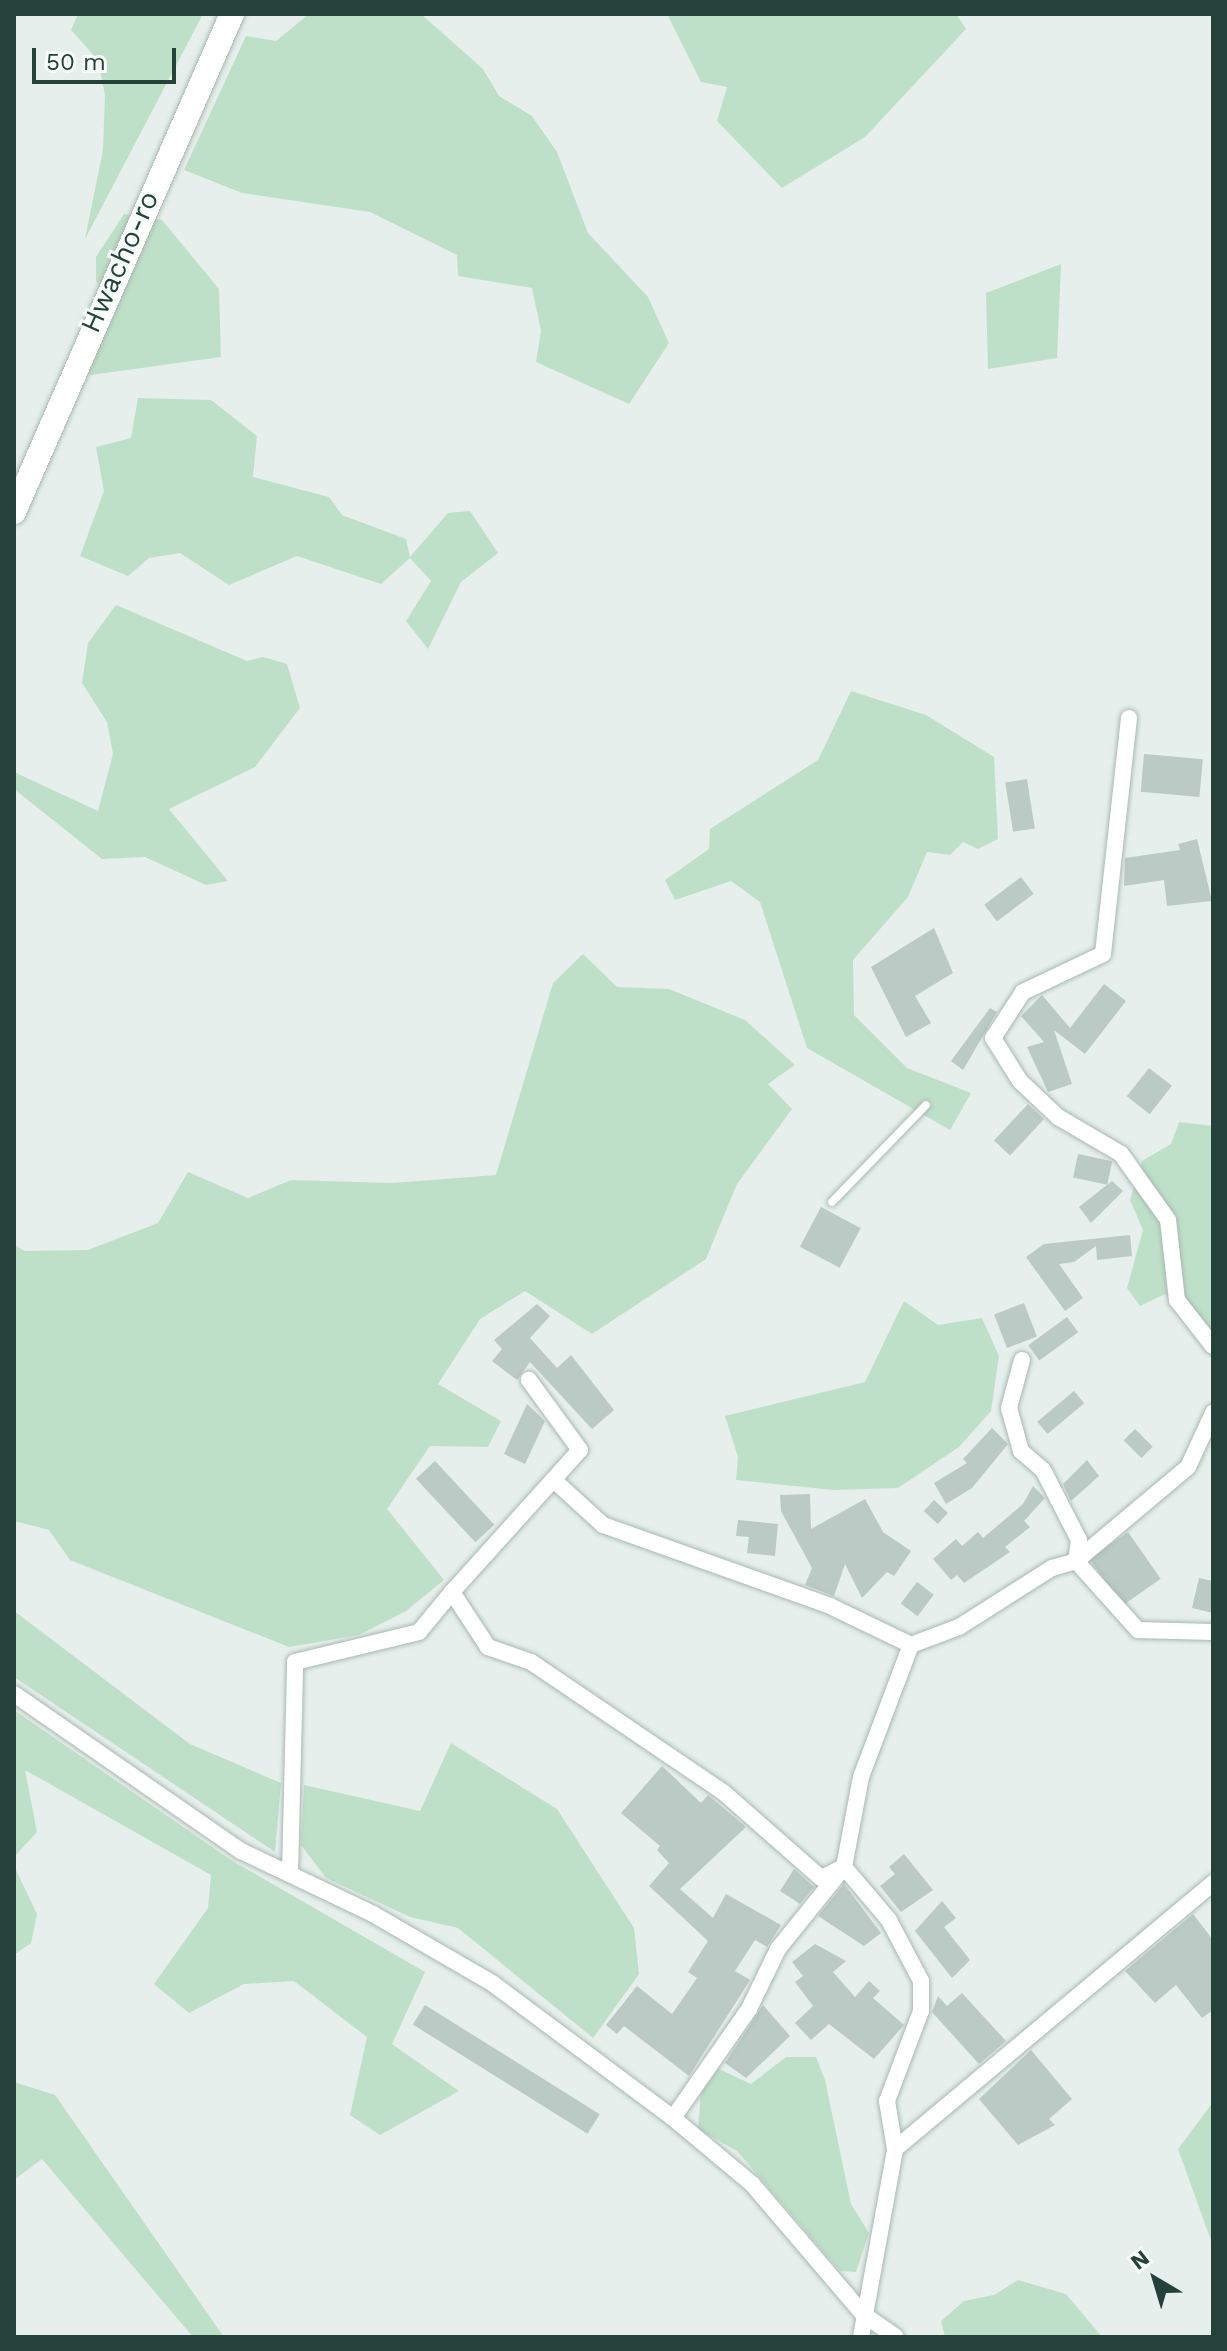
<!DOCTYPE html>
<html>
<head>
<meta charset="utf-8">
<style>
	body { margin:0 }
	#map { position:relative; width:1227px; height:2351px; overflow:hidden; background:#e6efeb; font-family:"Work Sans",sans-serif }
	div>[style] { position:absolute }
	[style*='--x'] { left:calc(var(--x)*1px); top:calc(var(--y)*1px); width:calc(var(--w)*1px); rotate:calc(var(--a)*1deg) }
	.green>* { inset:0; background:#bfe0c8 }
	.building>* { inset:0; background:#bbcac4; transform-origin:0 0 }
	.roads { filter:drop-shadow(0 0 2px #a8b8b2) drop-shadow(0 0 2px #a8b8b2) }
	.lane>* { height:8px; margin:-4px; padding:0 4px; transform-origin:4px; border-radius:4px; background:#fff }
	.street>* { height:16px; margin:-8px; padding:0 8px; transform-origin:8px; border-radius:8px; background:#fff }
	.secondary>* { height:24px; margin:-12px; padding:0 12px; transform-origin:12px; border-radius:12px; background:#fff }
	span { translate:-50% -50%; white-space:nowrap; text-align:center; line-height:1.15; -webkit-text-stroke:6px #f7fbf9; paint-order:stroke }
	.street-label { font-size:28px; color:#24423a }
	.frame { position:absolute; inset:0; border:16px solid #24423a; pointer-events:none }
	.north { position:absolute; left:1115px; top:2239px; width:80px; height:80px; -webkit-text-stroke:6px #f7fbf9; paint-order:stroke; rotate:322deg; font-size:22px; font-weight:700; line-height:32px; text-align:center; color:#24423a }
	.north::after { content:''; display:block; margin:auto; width:28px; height:36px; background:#24423a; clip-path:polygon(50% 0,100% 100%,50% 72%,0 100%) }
	.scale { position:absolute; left:32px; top:48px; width:144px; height:36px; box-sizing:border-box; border:4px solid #24423a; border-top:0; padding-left:10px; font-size:24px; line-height:28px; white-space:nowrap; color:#24423a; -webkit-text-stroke:6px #f7fbf9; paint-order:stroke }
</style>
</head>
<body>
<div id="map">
	<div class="green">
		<i style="clip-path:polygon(78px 14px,203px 14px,85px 239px,103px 150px,105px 95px,98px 60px,71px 30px)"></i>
		<i style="clip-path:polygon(309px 14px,421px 14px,483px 69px,499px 96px,532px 116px,557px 152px,588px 233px,648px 297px,669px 343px,629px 404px,536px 362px,541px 331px,532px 288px,458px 276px,457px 255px,370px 212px,242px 193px,184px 170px,246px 36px,276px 41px)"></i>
		<i style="clip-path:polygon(667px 14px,956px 14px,966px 29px,865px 137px,782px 188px,717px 121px,727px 87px,701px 82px)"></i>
		<i style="clip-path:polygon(124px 214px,162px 220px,219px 289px,221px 357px,76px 377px,112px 299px,96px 281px,96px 257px)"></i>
		<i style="clip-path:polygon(1061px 264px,1057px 358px,988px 369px,986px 293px)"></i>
		<i style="clip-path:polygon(138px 398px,211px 400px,257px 436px,253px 477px,329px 497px,342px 515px,406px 539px,410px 557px,448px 513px,470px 511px,498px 553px,461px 582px,428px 649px,406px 621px,431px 581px,410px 558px,381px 584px,297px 556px,229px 585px,180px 553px,149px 558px,128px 576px,80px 556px,104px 491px,96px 447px,131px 438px)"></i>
		<i style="clip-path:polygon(116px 605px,247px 661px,263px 657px,287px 664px,300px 708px,255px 767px,169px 809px,228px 881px,206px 885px,145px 857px,102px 859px,14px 789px,14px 772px,98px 811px,113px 754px,107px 722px,82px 683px,88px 643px)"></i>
		<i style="clip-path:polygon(851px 691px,926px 715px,994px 757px,998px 839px,978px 849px,963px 842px,950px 855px,927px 852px,908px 897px,853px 960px,854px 1015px,907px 1068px,971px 1093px,950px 1130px,807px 1048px,760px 902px,731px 881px,675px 900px,665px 880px,709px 849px,710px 829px,818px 760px)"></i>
		<i style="clip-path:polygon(583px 954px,617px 987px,669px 989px,745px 1020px,795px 1065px,768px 1084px,792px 1109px,737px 1184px,706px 1259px,592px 1334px,525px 1291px,480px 1319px,438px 1384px,501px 1421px,488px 1447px,430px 1446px,387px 1509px,444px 1580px,406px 1611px,359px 1635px,289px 1647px,70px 1560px,49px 1530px,14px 1521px,14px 1244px,24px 1251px,88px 1250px,158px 1223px,188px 1172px,248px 1198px,291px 1180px,392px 1183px,496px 1175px,553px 983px)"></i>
		<i style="clip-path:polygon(1179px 1122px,1213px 1126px,1213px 1374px,1211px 1357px,1165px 1294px,1140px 1306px,1127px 1288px,1143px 1230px,1130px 1200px,1142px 1161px,1171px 1144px)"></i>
		<i style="clip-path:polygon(904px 1301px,938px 1325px,982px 1318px,999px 1356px,991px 1411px,959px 1447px,898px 1488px,834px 1490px,736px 1480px,738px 1457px,725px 1416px,865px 1382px)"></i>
		<i style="clip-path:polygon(14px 1611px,190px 1744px,281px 1783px,275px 1852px,14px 1677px)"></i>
		<i style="clip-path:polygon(14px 1710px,231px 1860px,425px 1972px,392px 2044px,459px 2091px,380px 2135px,350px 2115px,367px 2037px,294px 1981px,244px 1984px,189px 2013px,154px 1984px,208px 1908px,211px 1875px,25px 1770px,37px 1832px,14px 1857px)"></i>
		<i style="clip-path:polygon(451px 1743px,557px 1809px,634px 1928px,639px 1974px,593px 2038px,458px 1928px,410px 1917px,326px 1878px,301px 1845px,304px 1785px,420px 1811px)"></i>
		<i style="clip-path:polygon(14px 1866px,37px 1914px,31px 1943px,14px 1955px)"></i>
		<i style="clip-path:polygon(786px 2057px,816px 2057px,825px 2080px,851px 2204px,869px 2233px,856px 2272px,840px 2271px,737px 2151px,698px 2129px,701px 2092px,719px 2069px,751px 2084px)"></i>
		<i style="clip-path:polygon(14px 2082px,55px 2095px,224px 2337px,193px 2337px,42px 2159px,14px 2180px)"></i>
		<i style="clip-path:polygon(1213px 2102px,1213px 2246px,1178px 2149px)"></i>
		<i style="clip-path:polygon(1018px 2280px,1066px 2294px,1102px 2337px,945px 2337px,941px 2321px,964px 2301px,994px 2295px)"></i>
	</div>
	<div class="building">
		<i style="left:1144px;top:754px;width:59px;height:38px;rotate:5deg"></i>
		<i style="left:1027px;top:779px;width:50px;height:22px;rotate:81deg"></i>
		<i style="clip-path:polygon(1197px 839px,1212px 901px,1167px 906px,1164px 880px,1124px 886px,1125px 858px,1180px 850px,1178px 844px)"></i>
		<i style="left:1021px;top:877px;width:21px;height:46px;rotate:53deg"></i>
		<i style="clip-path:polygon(934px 928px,953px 973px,915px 996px,931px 1023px,906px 1037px,871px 967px)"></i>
		<i style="clip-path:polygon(1104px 984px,1126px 1001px,1085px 1054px,1054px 1030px,1072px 1084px,1048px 1092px,1027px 1047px,1044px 1042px,1021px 1016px,1042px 995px,1070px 1028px)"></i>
		<i style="clip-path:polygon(990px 1008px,997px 1012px,963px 1070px,951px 1061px)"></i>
		<i style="left:1149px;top:1068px;width:29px;height:36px;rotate:38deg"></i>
		<i style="left:1028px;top:1104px;width:22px;height:50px;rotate:43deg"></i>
		<i style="left:1078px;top:1154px;width:35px;height:24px;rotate:12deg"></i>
		<i style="clip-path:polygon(1112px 1181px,1123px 1191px,1091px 1223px,1079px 1207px)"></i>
		<i style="left:821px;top:1207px;width:45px;height:45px;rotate:28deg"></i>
		<i style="clip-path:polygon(1130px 1235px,1132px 1256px,1097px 1260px,1096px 1246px,1074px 1262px,1059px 1264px,1083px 1298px,1065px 1311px,1026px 1257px,1044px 1244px)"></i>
		<i style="left:1024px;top:1303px;width:36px;height:32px;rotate:69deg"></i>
		<i style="clip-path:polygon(537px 1304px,550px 1316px,530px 1338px,557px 1368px,571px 1355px,614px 1410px,592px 1429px,530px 1362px,517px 1380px,492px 1361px,502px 1349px,494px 1340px)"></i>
		<i style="left:1067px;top:1317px;width:19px;height:48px;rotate:54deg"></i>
		<i style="left:1074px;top:1391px;width:16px;height:48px;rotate:50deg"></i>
		<i style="clip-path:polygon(527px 1404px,545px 1421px,525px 1464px,504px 1454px)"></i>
		<i style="clip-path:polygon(992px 1428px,1008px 1444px,972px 1488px,946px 1504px,934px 1483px,967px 1463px,963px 1459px)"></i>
		<i style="left:1135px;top:1429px;width:25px;height:16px;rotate:45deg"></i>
		<i style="clip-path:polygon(1087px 1460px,1099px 1476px,1071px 1501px,1063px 1484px)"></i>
		<i style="left:435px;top:1461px;width:87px;height:26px;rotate:47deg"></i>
		<i style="clip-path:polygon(1033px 1486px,1045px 1498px,1024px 1521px,1030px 1527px,1005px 1547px,1010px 1552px,964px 1583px,957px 1575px,951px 1580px,933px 1559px,956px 1539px,962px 1546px,978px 1532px,983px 1538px,1023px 1504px)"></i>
		<i style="clip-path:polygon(810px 1494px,811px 1529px,865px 1499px,883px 1532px,911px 1551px,894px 1576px,887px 1572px,862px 1598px,845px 1564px,834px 1596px,805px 1585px,812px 1568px,781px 1511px,780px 1495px)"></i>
		<i style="left:934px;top:1500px;width:19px;height:15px;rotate:43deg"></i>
		<i style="clip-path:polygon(738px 1520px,778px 1524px,775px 1556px,747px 1553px,749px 1537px,736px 1536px)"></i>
		<i style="left:1128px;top:1532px;width:57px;height:47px;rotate:55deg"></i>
		<i style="clip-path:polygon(1199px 1578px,1213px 1581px,1213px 1613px,1192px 1608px)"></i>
		<i style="left:917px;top:1582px;width:21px;height:27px;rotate:37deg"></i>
		<i style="clip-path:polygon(662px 1766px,701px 1803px,708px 1795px,746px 1827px,680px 1889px,713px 1918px,726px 1894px,781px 1925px,767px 1947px,755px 1940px,735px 1971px,750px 1980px,689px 2076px,624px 2026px,617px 2034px,606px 2025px,637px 1986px,672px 2014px,697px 1978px,688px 1972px,708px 1941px,649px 1886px,669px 1863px,657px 1850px,660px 1846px,621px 1813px)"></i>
		<i style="clip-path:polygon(904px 1854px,933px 1890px,901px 1912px,880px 1886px,895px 1874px,889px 1867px)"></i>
		<i style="clip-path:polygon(794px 1869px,814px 1887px,800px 1904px,780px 1891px)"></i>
		<i style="clip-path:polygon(844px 1884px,881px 1933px,864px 1946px,818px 1916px)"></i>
		<i style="clip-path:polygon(942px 1901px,956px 1918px,944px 1927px,970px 1960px,952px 1978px,915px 1931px)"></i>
		<i style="clip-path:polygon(1193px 1914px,1213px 1940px,1213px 2010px,1202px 2018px,1176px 1985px,1155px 2003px,1125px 1971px)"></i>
		<i style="clip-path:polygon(815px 1944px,846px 1961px,833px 1972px,855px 1997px,869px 1981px,880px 1991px,873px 1998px,904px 2025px,874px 2059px,829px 2024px,811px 2040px,795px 2023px,813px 2006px,795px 1982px,803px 1976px,792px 1962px)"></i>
		<i style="clip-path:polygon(962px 1993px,1006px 2041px,979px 2064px,932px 2012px,938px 1996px,947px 2006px)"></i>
		<i style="left:425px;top:2005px;width:206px;height:23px;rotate:32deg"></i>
		<i style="clip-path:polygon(763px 2005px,790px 2036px,746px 2078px,725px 2063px)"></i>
		<i style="clip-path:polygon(1031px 2050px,1072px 2099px,1049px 2119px,1055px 2125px,1018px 2145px,979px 2099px)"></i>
	</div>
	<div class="roads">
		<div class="lane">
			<i style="--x:832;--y:1202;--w:135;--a:-45.9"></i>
		</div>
		<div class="street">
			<i style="--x:1129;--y:718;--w:237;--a:96.3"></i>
			<i style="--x:1103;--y:954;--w:89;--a:154.6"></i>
			<i style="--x:1023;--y:992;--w:55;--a:123.1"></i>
			<i style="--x:993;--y:1038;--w:51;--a:57.9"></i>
			<i style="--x:1020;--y:1081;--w:52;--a:43.5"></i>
			<i style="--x:1058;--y:1117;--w:73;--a:30.4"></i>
			<i style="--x:1121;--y:1154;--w:81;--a:54.5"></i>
			<i style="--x:1168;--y:1220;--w:81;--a:83.6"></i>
			<i style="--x:1177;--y:1300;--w:58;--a:52"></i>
			<i style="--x:1022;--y:1360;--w:50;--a:105.2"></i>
			<i style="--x:1009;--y:1408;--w:45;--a:74.4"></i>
			<i style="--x:1021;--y:1451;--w:29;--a:41"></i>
			<i style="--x:1043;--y:1470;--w:79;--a:62.8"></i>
			<i style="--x:1079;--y:1540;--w:21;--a:98"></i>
			<i style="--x:1076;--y:1561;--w:146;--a:-40"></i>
			<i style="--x:1188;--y:1467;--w:60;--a:-65.2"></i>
			<i style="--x:557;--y:1483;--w:62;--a:42.4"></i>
			<i style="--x:603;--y:1525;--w:241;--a:19.6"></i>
			<i style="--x:830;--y:1606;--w:90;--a:25.7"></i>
			<i style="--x:911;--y:1645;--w:51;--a:-20.6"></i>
			<i style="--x:959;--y:1627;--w:110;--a:-32.4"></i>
			<i style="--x:1052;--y:1568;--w:25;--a:-16"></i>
			<i style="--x:1076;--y:1561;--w:93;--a:48.1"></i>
			<i style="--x:1138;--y:1630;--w:75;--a:1.5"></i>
			<i style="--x:14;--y:1694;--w:276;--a:34.7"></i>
			<i style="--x:241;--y:1851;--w:146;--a:25.5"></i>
			<i style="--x:373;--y:1914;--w:138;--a:30.1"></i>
			<i style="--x:492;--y:1983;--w:226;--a:36.7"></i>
			<i style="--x:673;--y:2118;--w:133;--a:-55.1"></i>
			<i style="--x:749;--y:2009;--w:67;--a:-64.2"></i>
			<i style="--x:778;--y:1949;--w:105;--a:-51.2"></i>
			<i style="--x:844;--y:1867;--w:25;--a:154"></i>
			<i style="--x:821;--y:1878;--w:130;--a:-138.7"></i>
			<i style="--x:723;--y:1792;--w:232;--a:-145.9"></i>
			<i style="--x:531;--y:1662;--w:46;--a:-160.8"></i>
			<i style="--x:488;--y:1647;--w:66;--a:-123.2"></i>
			<i style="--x:452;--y:1592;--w:191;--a:-48"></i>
			<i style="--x:580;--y:1450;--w:87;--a:-126.1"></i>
			<i style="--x:290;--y:1874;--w:212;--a:-88.6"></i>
			<i style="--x:295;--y:1662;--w:128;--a:-13.6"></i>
			<i style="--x:419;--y:1632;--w:52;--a:-50.5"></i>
			<i style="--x:673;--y:2118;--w:103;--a:39.9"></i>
			<i style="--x:752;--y:2184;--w:171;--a:49.5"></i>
			<i style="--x:863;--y:2314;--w:40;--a:34.9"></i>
			<i style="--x:895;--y:2149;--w:415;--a:-39.9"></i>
			<i style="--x:861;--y:2337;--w:191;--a:-79.7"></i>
			<i style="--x:895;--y:2149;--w:49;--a:-99.5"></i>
			<i style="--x:887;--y:2101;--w:96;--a:-69.3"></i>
			<i style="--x:921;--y:2011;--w:30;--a:-90"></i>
			<i style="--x:921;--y:1981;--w:69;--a:-117.7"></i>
			<i style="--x:889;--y:1920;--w:70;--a:-130.3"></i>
			<i style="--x:844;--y:1867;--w:92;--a:-79.3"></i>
			<i style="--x:861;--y:1777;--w:141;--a:-69.3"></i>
		</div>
		<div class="secondary">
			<i style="--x:14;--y:512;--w:544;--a:-66.36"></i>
		</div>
	</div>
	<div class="street-label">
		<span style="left:120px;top:262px;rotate:-66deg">Hwacho-ro</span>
	</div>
	<div class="frame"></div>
	<div class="north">N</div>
	<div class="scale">50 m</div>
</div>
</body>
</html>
